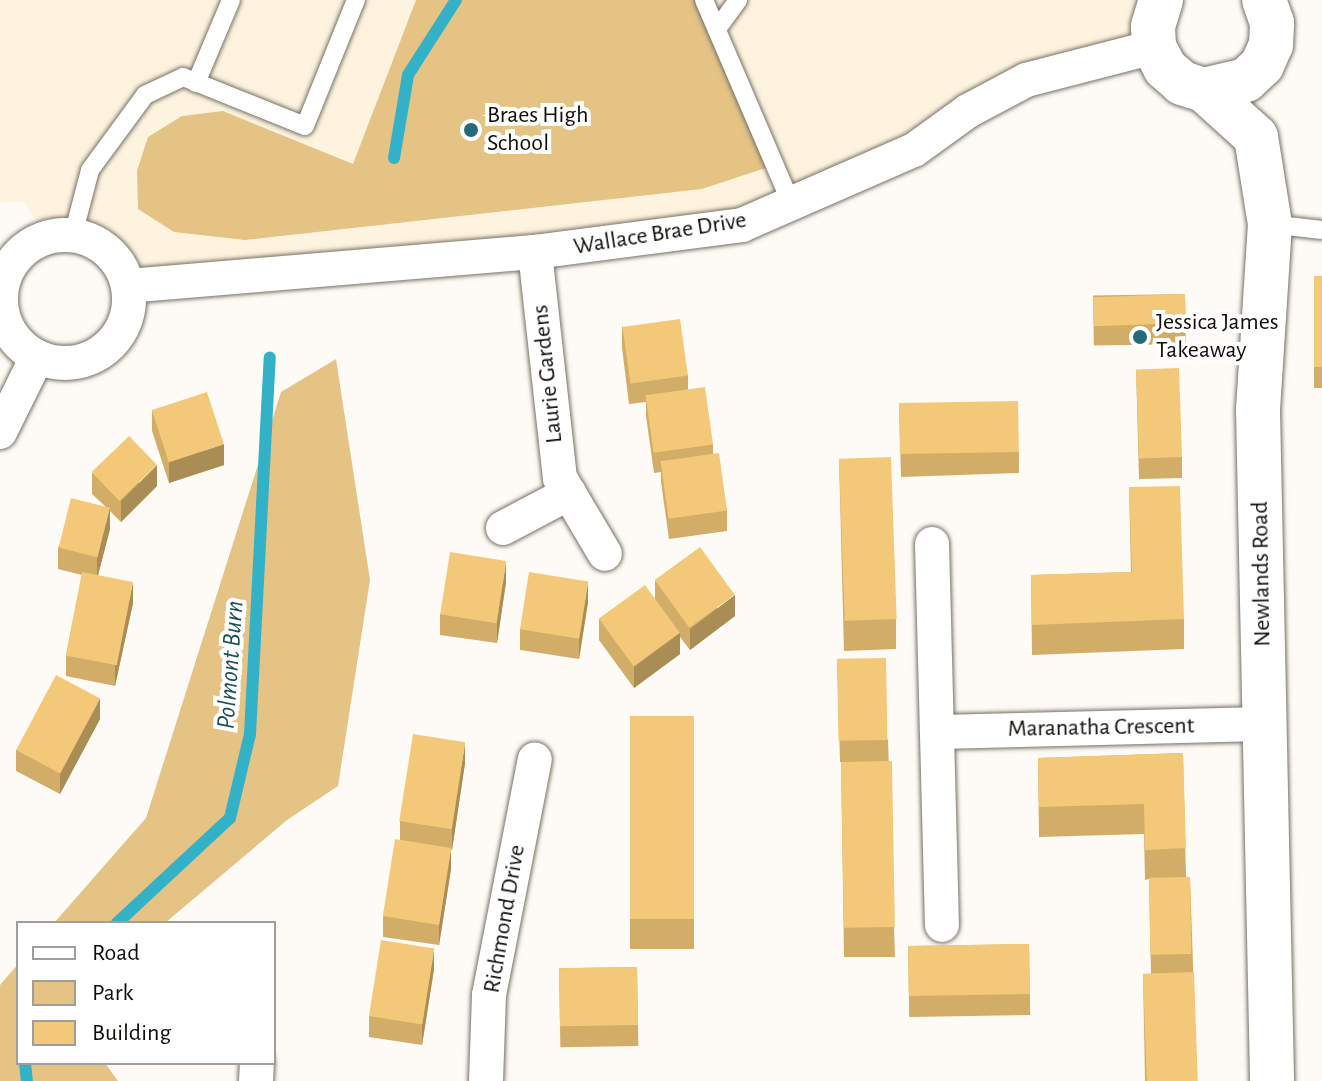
<!DOCTYPE html>
<html>
<head>
<meta charset="utf-8">
<style>
	body { margin:0 }
	#map { position:relative; width:1322px; height:1081px; overflow:hidden; background:#fefbf6; font-family:"Alegreya Sans",sans-serif }
	div>[style] { position:absolute }
	[style*='--x'] { left:calc(var(--x)*1px); top:calc(var(--y)*1px); width:calc(var(--w)*1px); rotate:calc(var(--a)*1deg) }
	.built>* { inset:0; background:#fef3df }
	.green>* { inset:0; background:#e4c385 }
	.stream>* { height:12px; margin:-6px; padding:0 6px; transform-origin:6px; border-radius:6px; background:#33b1c7 }
	.roads { filter:drop-shadow(0 0 2px #777165) drop-shadow(0 0 2px #777165) }
	.service>* { height:18px; margin:-9px; padding:0 9px; transform-origin:9px; border-radius:9px; background:#fff }
	.minor>* { height:34px; margin:-17px; padding:0 17px; transform-origin:17px; border-radius:17px; background:#fff }
	.minor>.ring { margin:-17px; padding:0; box-sizing:content-box; background:none; border:34px solid #fff; border-radius:50% }
	.secondary>* { height:44px; margin:-22px; padding:0 22px; transform-origin:22px; border-radius:22px; background:#fff }
	.wall>* { inset:0; background:#d1ad68; transform-origin:0 0 }
	.shaded-wall>* { inset:0; background:#aa8d55 }
	.building>* { inset:0; background:#f3c979; transform-origin:0 0 }
	.dots>* { width:22px; height:22px; translate:-50% -50%; box-sizing:border-box; border:4px solid #fff; border-radius:50% }
	span { translate:-50% -50%; white-space:nowrap; text-align:center; line-height:1.15; -webkit-text-stroke:8px #fff; paint-order:stroke }
	.poi-label { font-size:24px; color:#100d09 }
	.left { translate:0 -50%; text-align:left }
	.street-label { font-size:24px; color:#100d09 }
	.water-label { font-size:26px; color:#1b4f58; font-style:italic }
	.legend { position:absolute; left:16px; top:921px; width:260px; height:144px; box-sizing:border-box; background:#fff; border:2px solid #9f9e9d; margin:0; padding:10px 14px; list-style:none; font-size:24px; color:#100d09 }
	.legend li { display:flex; align-items:center; gap:16px; height:40px }
	.legend b { width:40px; border:2px solid #9f9e9d }
</style>
</head>
<body>
<div id="map">
	<div class="built">
		<i style="clip-path:polygon(0 0,1161px 0,1153px 26px,1026px 80px,742px 225px,128px 286px,104px 249px,73px 235px,49px 237px,22px 201px,0 203px)"></i>
	</div>
	<div class="green">
		<i style="clip-path:polygon(416px 0,704px 0,775px 165px,702px 189px,245px 240px,174px 232px,138px 209px,137px 171px,148px 137px,182px 116px,223px 111px,353px 164px)"></i>
		<i style="clip-path:polygon(336px 359px,370px 580px,338px 786px,287px 820px,165px 923px,54px 923px,146px 818px,281px 392px)"></i>
		<i style="clip-path:polygon(18px 964px,18px 1063px,105px 1063px,118px 1081px,0 1081px,0 985px)"></i>
	</div>
	<div class="stream">
		<i style="--x:394;--y:158;--w:84;--a:-80.4"></i>
		<i style="--x:408;--y:75;--w:89;--a:-57.4"></i>
		<i style="--x:117;--y:923;--w:154;--a:-42.9"></i>
		<i style="--x:230;--y:818;--w:86;--a:-76.6"></i>
		<i style="--x:250;--y:734;--w:377;--a:-87"></i>
		<i style="--x:25;--y:1063;--w:18;--a:84"></i>
	</div>
	<div class="roads">
		<div class="service">
			<i style="--x:704;--y:0;--w:223;--a:66.8"></i>
			<i style="--x:717;--y:29;--w:36;--a:-54"></i>
			<i style="--x:196;--y:83;--w:90;--a:-67.1"></i>
			<i style="--x:1270;--y:224;--w:52;--a:6.6"></i>
			<i style="--x:73;--y:235;--w:67;--a:-75.3"></i>
			<i style="--x:90;--y:170;--w:93;--a:-53.7"></i>
			<i style="--x:145;--y:95;--w:42;--a:-25.3"></i>
			<i style="--x:183;--y:77;--w:131;--a:21.9"></i>
			<i style="--x:305;--y:126;--w:136;--a:-68"></i>
		</div>
		<div class="minor">
			<i class="ring" style="left:1px;top:235px;width:94px;height:94px"></i>
			<i style="--x:535;--y:252;--w:227;--a:83.7"></i>
			<i style="--x:560;--y:478;--w:88;--a:59.4"></i>
			<i style="--x:128;--y:286;--w:408;--a:-4.8"></i>
			<i style="--x:535;--y:252;--w:209;--a:-7.4"></i>
			<i style="--x:742;--y:225;--w:188;--a:-23.6"></i>
			<i style="--x:914;--y:150;--w:67;--a:-35.8"></i>
			<i style="--x:968;--y:111;--w:66;--a:-28.1"></i>
			<i style="--x:1026;--y:80;--w:132;--a:-14.5"></i>
			<i style="--x:0;--y:432;--w:84;--a:-63.7"></i>
			<i style="--x:503;--y:528;--w:75;--a:-27.9"></i>
			<i style="--x:932;--y:544;--w:381;--a:88.5"></i>
			<i style="--x:937;--y:732;--w:328;--a:-1.4"></i>
			<i style="--x:256;--y:1081;--w:18;--a:-87"></i>
			<i style="--x:486;--y:1081;--w:86;--a:-88"></i>
			<i style="--x:489;--y:995;--w:240;--a:-79"></i>
		</div>
		<div class="secondary">
			<i style="--x:1161;--y:0;--w:28;--a:107"></i>
			<i style="--x:1153;--y:27;--w:20;--a:87"></i>
			<i style="--x:1154;--y:47;--w:24;--a:62"></i>
			<i style="--x:1165;--y:68;--w:23;--a:41"></i>
			<i style="--x:1182;--y:83;--w:23;--a:18"></i>
			<i style="--x:1204;--y:90;--w:43;--a:-13.4"></i>
			<i style="--x:1246;--y:80;--w:22;--a:-43"></i>
			<i style="--x:1262;--y:65;--w:22;--a:-66"></i>
			<i style="--x:1271;--y:45;--w:22;--a:-87"></i>
			<i style="--x:1272;--y:23;--w:24;--a:-109"></i>
			<i style="--x:1204;--y:90;--w:70;--a:42.1"></i>
			<i style="--x:1256;--y:137;--w:88;--a:80.9"></i>
			<i style="--x:1270;--y:224;--w:186;--a:93.7"></i>
			<i style="--x:1258;--y:410;--w:671;--a:88.8"></i>
		</div>
	</div>
	<div class="wall">
		<i style="left:1314px;top:276px;width:8px;height:112px"></i>
		<i style="left:1185px;top:294px;width:50px;height:92px;rotate:89deg"></i>
		<i style="clip-path:polygon(622px 326px,688px 375px,688px 389px,713px 444px,713px 454px,727px 510px,727px 531px,669px 539px,661px 482px,661px 472px,654px 473px,646px 416px,646px 402px,629px 404px,622px 348px)"></i>
		<i style="clip-path:polygon(1136px 369px,1182px 457px,1182px 478px,1139px 479px)"></i>
		<i style="clip-path:polygon(899px 405px,1019px 452px,1019px 473px,901px 477px)"></i>
		<i style="clip-path:polygon(152px 410px,224px 465px,169px 483px,152px 431px)"></i>
		<i style="clip-path:polygon(839px 459px,896px 619px,896px 649px,844px 651px)"></i>
		<i style="clip-path:polygon(92px 473px,157px 486px,121px 522px,110px 511px,110px 529px,98px 575px,133px 603px,115px 686px,66px 676px,66px 655px,82px 575px,58px 569px,58px 547px,106px 507px,92px 494px)"></i>
		<i style="clip-path:polygon(1129px 487px,1184px 619px,1184px 649px,1032px 655px,1031px 575px,1131px 572px)"></i>
		<i style="clip-path:polygon(655px 581px,735px 616px,690px 650px,680px 637px,680px 654px,634px 688px,599px 640px,599px 619px,655px 598px)"></i>
		<i style="clip-path:polygon(506px 582px,497px 643px,440px 635px,440px 614px)"></i>
		<i style="clip-path:polygon(588px 602px,579px 659px,520px 650px,520px 629px)"></i>
		<i style="clip-path:polygon(837px 660px,888px 740px,895px 957px,844px 957px,841px 762px,840px 762px)"></i>
		<i style="left:630px;top:716px;width:64px;height:233px"></i>
		<i style="clip-path:polygon(100px 719px,60px 794px,16px 771px,16px 750px)"></i>
		<i style="clip-path:polygon(1183px 753px,1186px 877px,1190px 877px,1197px 1081px,1145px 1081px,1143px 974px,1151px 974px,1149px 879px,1145px 880px,1144px 834px,1039px 837px,1038px 758px)"></i>
		<i style="clip-path:polygon(465px 763px,452px 850px,451px 850px,451px 869px,439px 945px,383px 937px,383px 916px,400px 840px,400px 821px)"></i>
		<i style="left:1029px;top:944px;width:71px;height:121px;rotate:89deg"></i>
		<i style="left:637px;top:967px;width:79px;height:78px;rotate:89deg"></i>
		<i style="clip-path:polygon(434px 969px,422px 1045px,369px 1037px,369px 1016px)"></i>
	</div>
	<div class="shaded-wall">
		<i style="clip-path:polygon(224px 444px,224px 465px,169px 483px,169px 462px)"></i>
		<i style="clip-path:polygon(157px 465px,157px 486px,121px 522px,121px 501px)"></i>
		<i style="clip-path:polygon(110px 508px,110px 529px,97px 579px,97px 558px)"></i>
		<i style="clip-path:polygon(506px 561px,506px 582px,497px 643px,497px 622px)"></i>
		<i style="clip-path:polygon(588px 581px,588px 602px,579px 659px,579px 638px)"></i>
		<i style="clip-path:polygon(133px 582px,133px 603px,115px 686px,115px 665px)"></i>
		<i style="clip-path:polygon(735px 595px,735px 616px,690px 650px,690px 629px)"></i>
		<i style="clip-path:polygon(680px 633px,680px 654px,634px 688px,634px 667px)"></i>
		<i style="clip-path:polygon(100px 698px,100px 719px,60px 794px,60px 773px)"></i>
		<i style="clip-path:polygon(465px 742px,465px 763px,452px 850px,452px 829px)"></i>
		<i style="clip-path:polygon(451px 848px,451px 869px,439px 945px,439px 924px)"></i>
		<i style="clip-path:polygon(434px 948px,434px 969px,422px 1045px,422px 1024px)"></i>
	</div>
	<div class="building">
		<i style="left:1314px;top:276px;width:8px;height:91px"></i>
		<i style="left:1185px;top:294px;width:29px;height:92px;rotate:88deg"></i>
		<i style="left:680px;top:319px;width:57px;height:58px;rotate:82deg"></i>
		<i style="left:1179px;top:368px;width:89px;height:43px;rotate:88deg"></i>
		<i style="left:705px;top:387px;width:58px;height:60px;rotate:82deg"></i>
		<i style="left:207px;top:392px;width:55px;height:58px;rotate:72deg"></i>
		<i style="left:1018px;top:401px;width:51px;height:119px;rotate:89deg"></i>
		<i style="left:129px;top:436px;width:40px;height:52px;rotate:46deg"></i>
		<i style="left:719px;top:453px;width:58px;height:59px;rotate:82deg"></i>
		<i style="left:891px;top:457px;width:162px;height:52px;rotate:88deg"></i>
		<i style="clip-path:polygon(1180px 486px,1184px 619px,1032px 625px,1031px 575px,1132px 572px,1129px 487px)"></i>
		<i style="left:71px;top:498px;width:40px;height:51px;rotate:14deg"></i>
		<i style="left:700px;top:547px;width:59px;height:56px;rotate:54deg"></i>
		<i style="left:450px;top:552px;width:57px;height:63px;rotate:9deg"></i>
		<i style="left:82px;top:572px;width:52px;height:85px;rotate:11deg"></i>
		<i style="left:529px;top:572px;width:60px;height:58px;rotate:9deg"></i>
		<i style="left:645px;top:585px;width:59px;height:57px;rotate:54deg"></i>
		<i style="left:886px;top:658px;width:82px;height:49px;rotate:89deg"></i>
		<i style="left:56px;top:675px;width:50px;height:85px;rotate:28deg"></i>
		<i style="left:630px;top:716px;width:64px;height:203px"></i>
		<i style="left:413px;top:734px;width:53px;height:88px;rotate:9deg"></i>
		<i style="clip-path:polygon(1183px 753px,1186px 848px,1145px 850px,1144px 804px,1039px 807px,1038px 758px)"></i>
		<i style="left:892px;top:761px;width:166px;height:51px;rotate:89deg"></i>
		<i style="left:395px;top:839px;width:57px;height:78px;rotate:9deg"></i>
		<i style="left:1190px;top:877px;width:77px;height:41px;rotate:89deg"></i>
		<i style="left:381px;top:940px;width:54px;height:77px;rotate:9deg"></i>
		<i style="left:1029px;top:944px;width:50px;height:121px;rotate:89deg"></i>
		<i style="left:637px;top:967px;width:58px;height:78px;rotate:89deg"></i>
		<i style="left:1194px;top:972px;width:109px;height:51px;rotate:88deg"></i>
	</div>
	<div class="dots">
		<i style="left:471px;top:130px;background:#236b78"></i>
		<i style="left:1140px;top:337px;background:#236b78"></i>
	</div>
	<div class="poi-label">
		<span class="left" style="left:487px;top:130px">Braes High<br>School</span>
		<span class="left" style="left:1156px;top:337px">Jessica James<br>Takeaway</span>
	</div>
	<div class="street-label">
		<span style="left:660px;top:234px;rotate:-9deg">Wallace Brae Drive</span>
		<span style="left:548px;top:374px;rotate:-96deg">Laurie Gardens</span>
		<span style="left:1262px;top:574px;rotate:-91deg">Newlands Road</span>
		<span style="left:1101px;top:728px;rotate:-1deg">Maranatha Crescent</span>
		<span style="left:505px;top:919px;rotate:-80deg">Richmond Drive</span>
	</div>
	<div class="water-label">
		<span style="left:231px;top:665px;rotate:-86deg">Polmont Burn</span>
	</div>
	<ul class="legend">
	<li><b style="height:10px;background:#fff"></b>Road</li>
	<li><b style="height:22px;background:#e4c385"></b>Park</li>
	<li><b style="height:22px;background:#f3c979"></b>Building</li>
	</ul>
</div>
</body>
</html>
